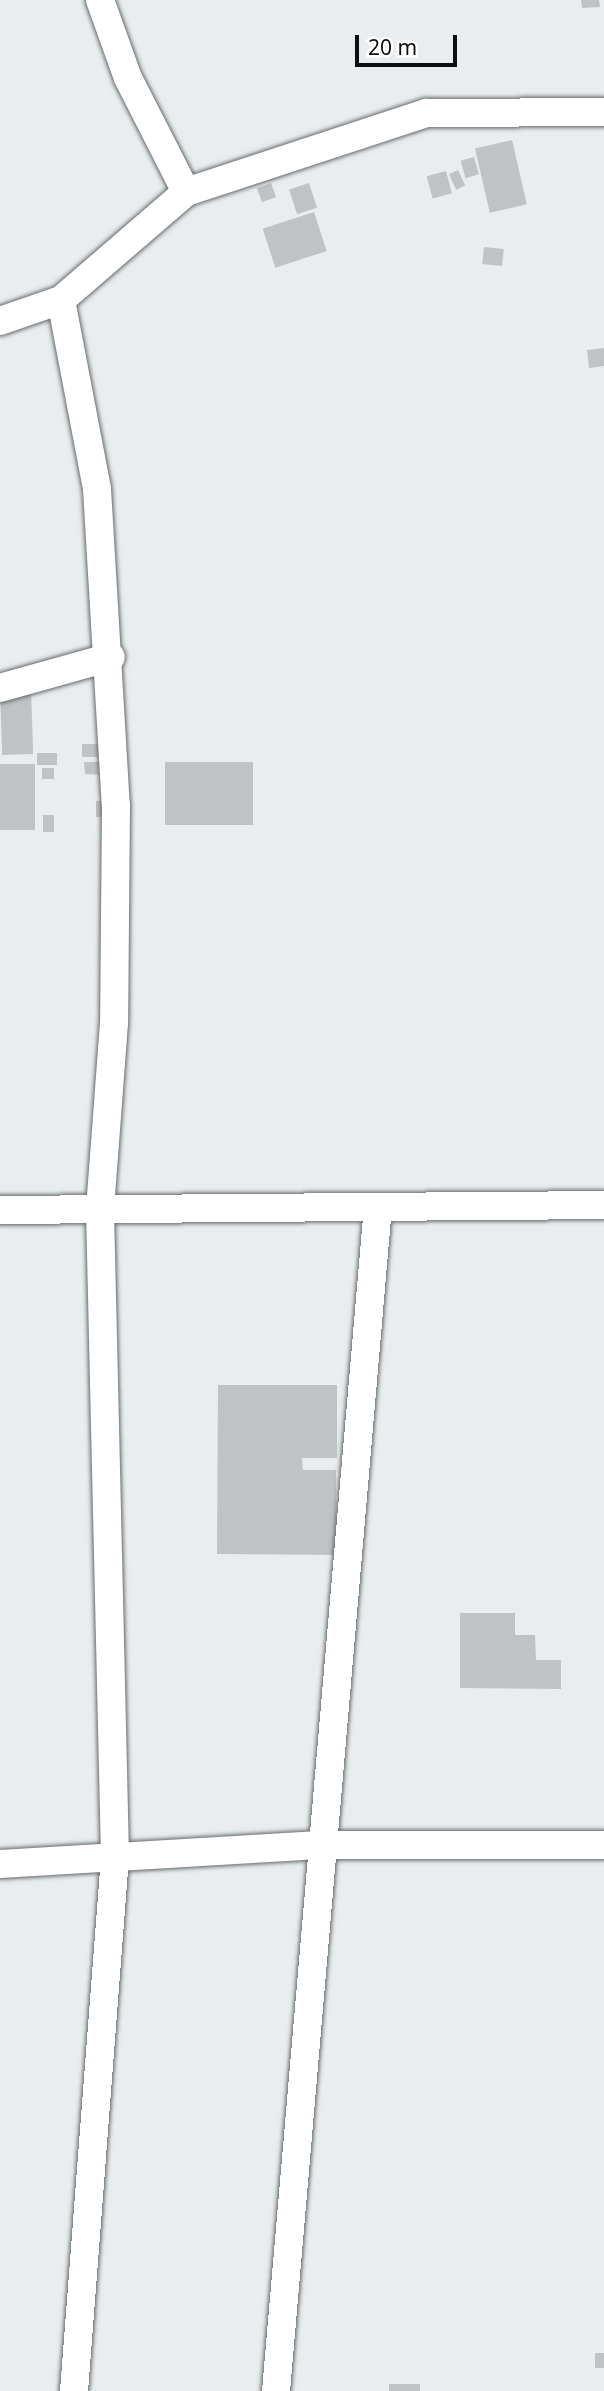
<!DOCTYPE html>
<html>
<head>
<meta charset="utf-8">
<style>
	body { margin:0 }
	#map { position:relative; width:604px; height:2391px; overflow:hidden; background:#e9edef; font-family:"Noto Sans",sans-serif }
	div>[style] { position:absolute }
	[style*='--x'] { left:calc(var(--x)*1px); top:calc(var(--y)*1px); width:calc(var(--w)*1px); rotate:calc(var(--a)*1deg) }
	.building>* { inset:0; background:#bfc3c5; transform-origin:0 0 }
	.roads { filter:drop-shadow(0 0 2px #676b6d) drop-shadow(0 0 2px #676b6d) }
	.minor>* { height:28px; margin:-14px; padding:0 14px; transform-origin:14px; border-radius:14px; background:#fff }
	span { translate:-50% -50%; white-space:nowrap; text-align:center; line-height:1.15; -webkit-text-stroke:5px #fff; paint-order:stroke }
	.scale { position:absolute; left:355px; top:35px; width:102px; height:32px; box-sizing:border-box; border:4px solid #0d0e0f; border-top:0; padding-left:9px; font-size:21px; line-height:24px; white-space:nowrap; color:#0d0e0f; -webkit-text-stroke:5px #fff; paint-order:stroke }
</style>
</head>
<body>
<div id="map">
	<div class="building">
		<i style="clip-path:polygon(581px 0,599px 0,600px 7px,582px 8px)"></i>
		<i style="left:512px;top:140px;width:66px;height:38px;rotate:77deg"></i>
		<i style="left:474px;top:157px;width:18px;height:14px;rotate:74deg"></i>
		<i style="left:458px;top:170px;width:17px;height:10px;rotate:65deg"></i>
		<i style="left:446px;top:171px;width:23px;height:20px;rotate:75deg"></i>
		<i style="left:271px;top:183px;width:15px;height:15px;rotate:70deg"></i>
		<i style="left:309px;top:183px;width:26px;height:21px;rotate:72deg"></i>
		<i style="left:314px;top:212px;width:41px;height:54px;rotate:72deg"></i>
		<i style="left:484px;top:247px;width:20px;height:17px;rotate:6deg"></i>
		<i style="clip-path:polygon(604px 348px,604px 366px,589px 368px,587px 350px)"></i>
		<i style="left:31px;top:691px;width:63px;height:31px;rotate:88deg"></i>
		<i style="left:82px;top:744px;width:16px;height:13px"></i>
		<i style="left:37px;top:753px;width:20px;height:12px"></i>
		<i style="clip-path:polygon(84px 762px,101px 762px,102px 775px,85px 774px)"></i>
		<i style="left:165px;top:762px;width:88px;height:63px"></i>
		<i style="left:0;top:764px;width:35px;height:66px"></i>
		<i style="left:54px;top:768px;width:11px;height:12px;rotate:90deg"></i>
		<i style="left:96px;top:801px;width:17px;height:16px"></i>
		<i style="left:43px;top:815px;width:11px;height:17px"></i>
		<i style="clip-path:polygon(218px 1385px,337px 1385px,337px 1458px,302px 1458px,303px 1470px,336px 1470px,337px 1555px,217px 1554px)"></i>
		<i style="clip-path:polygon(460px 1613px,515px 1613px,515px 1635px,535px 1635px,536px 1660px,561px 1660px,561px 1689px,460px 1688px)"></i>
		<i style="left:595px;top:2353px;width:9px;height:15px"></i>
		<i style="left:389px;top:2384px;width:31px;height:7px"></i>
	</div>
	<div class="roads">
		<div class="minor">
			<i style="--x:100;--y:0;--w:83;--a:70.3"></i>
			<i style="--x:128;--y:78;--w:128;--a:63"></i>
			<i style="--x:61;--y:300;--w:192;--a:79.2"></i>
			<i style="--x:97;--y:489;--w:317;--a:86.6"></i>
			<i style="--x:116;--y:805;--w:218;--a:90.5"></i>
			<i style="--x:114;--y:1023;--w:188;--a:94.3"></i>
			<i style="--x:100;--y:1210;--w:647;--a:88.67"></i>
			<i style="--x:115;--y:1857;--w:536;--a:94.39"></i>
			<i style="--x:0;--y:321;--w:65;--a:-19"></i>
			<i style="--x:61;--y:300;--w:165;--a:-40.8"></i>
			<i style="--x:186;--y:192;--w:253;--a:-18.2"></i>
			<i style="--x:426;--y:113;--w:178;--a:-0.3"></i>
			<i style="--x:0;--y:688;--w:115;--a:-15.6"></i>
			<i style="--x:0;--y:1210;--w:604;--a:-0.47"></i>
			<i style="--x:0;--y:1864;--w:324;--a:-3.4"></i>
			<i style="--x:323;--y:1845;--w:281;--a:0"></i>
			<i style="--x:276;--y:2391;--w:1188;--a:-85.08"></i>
		</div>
	</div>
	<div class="scale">20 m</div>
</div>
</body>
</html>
